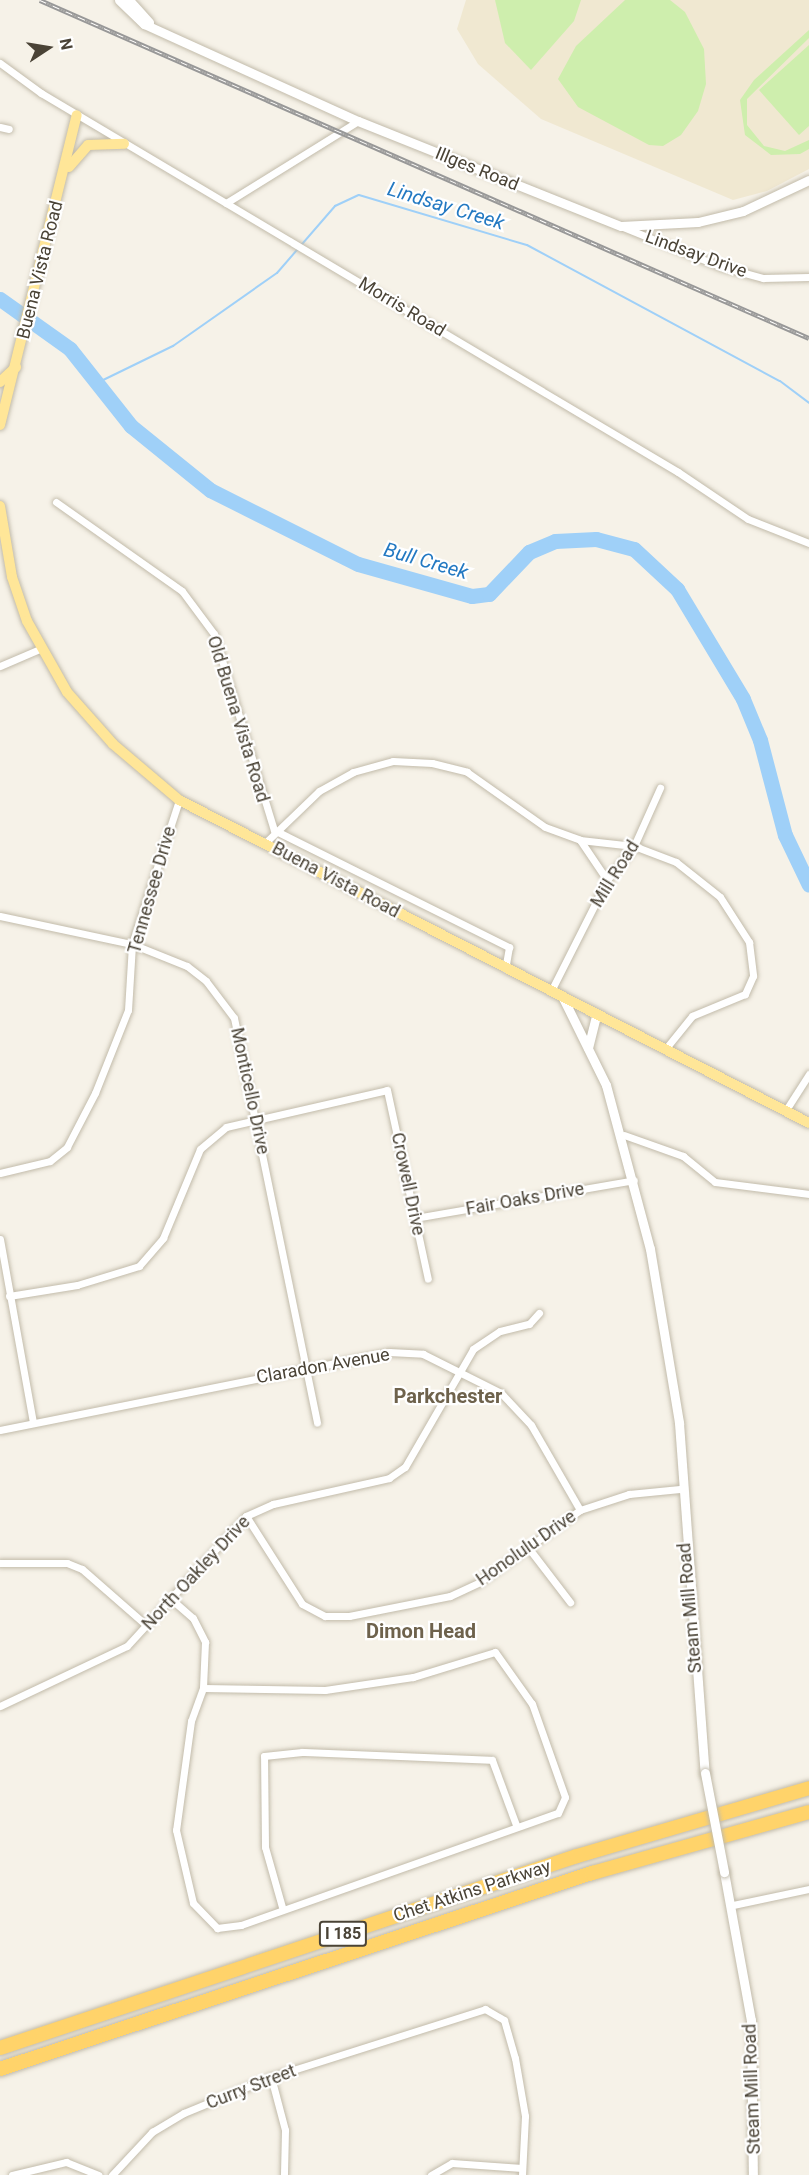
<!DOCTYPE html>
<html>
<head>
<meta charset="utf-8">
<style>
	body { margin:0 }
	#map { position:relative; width:809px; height:2175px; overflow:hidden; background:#f6f2e8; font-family:Roboto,sans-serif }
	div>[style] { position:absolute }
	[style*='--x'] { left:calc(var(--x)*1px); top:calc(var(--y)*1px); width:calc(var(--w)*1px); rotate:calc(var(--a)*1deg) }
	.education>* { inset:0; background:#f0e8d1 }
	.green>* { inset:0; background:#ceeead }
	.stream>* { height:2px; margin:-1px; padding:0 1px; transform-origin:1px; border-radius:1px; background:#9fd0f8 }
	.river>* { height:15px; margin:-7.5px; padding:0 7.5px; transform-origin:7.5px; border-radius:7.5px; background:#9fd0f8 }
	.roads { filter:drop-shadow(0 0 2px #c2bbaa) drop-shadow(0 0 2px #c2bbaa) }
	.minor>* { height:7px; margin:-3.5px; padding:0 3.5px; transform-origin:3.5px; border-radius:3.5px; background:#fff }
	.tertiary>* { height:9px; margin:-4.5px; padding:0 4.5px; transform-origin:4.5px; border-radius:4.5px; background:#fff }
	.primary>* { height:10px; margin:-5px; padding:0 5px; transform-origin:5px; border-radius:5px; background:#ffe698 }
	.motorway>* { height:14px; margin:-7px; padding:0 7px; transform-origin:7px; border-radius:7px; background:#ffd36a }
	.rail>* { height:4.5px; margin-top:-2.25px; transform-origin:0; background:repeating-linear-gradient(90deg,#fff 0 7px,#989898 0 14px); box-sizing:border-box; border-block:2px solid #989898 }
	.bridges { filter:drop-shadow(0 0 2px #c2bbaa) drop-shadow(0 0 2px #c2bbaa) }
	.tertiary-bridge>* { height:9px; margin:-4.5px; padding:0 4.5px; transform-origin:4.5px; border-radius:4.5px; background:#fff }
	span { translate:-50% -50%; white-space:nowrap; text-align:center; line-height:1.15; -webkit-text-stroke:4.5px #fff; paint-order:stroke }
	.shield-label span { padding:2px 4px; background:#fff; border:2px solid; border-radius:4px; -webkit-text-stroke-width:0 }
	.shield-label { font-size:16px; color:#4a4336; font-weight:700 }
	.street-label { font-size:18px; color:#4a4336 }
	.water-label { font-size:20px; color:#2379c2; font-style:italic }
	.neighbourhood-label { font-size:20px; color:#6e624c; font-weight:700 }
	.north { position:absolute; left:18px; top:18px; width:60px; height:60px; -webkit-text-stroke:4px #fff; paint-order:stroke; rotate:78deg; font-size:16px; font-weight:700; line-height:24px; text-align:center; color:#4a4336 }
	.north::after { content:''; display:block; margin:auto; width:21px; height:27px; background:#4a4336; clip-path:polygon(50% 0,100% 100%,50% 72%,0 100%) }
</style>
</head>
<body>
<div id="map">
	<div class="education">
		<i style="clip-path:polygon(466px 0,809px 0,809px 169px,767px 191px,733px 200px,541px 119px,478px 64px,457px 29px)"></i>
	</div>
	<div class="green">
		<i style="clip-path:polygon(495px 0,581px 0,574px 21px,531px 70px,505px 43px)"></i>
		<i style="clip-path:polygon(625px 0,670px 0,685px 12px,704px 49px,706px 84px,698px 111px,681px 135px,663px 146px,649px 145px,578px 107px,558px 79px,576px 46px)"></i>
		<i style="clip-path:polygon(809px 30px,809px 38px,747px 99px,747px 125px,764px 146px,785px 151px,809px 140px,809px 149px,800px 154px,771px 155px,745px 135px,740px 100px,754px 80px)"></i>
		<i style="clip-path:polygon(809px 45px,809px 126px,799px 135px,759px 90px)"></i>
	</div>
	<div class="stream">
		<i style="--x:97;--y:383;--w:85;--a:-26"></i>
		<i style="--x:173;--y:346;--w:127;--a:-35.1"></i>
		<i style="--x:277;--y:273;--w:89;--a:-49.1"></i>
		<i style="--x:335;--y:206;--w:26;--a:-25"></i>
		<i style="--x:359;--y:195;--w:175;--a:16.6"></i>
		<i style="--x:527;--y:245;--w:287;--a:28.3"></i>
		<i style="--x:780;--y:381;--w:36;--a:37"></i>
	</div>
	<div class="river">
		<i style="--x:0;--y:299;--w:86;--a:35.5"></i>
		<i style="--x:70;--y:349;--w:98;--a:51.6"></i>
		<i style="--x:131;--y:426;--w:102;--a:39"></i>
		<i style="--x:210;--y:490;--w:165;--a:26.6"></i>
		<i style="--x:358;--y:564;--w:118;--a:15.7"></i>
		<i style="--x:472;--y:596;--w:17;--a:-7"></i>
		<i style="--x:489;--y:594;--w:58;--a:-46.4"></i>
		<i style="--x:529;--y:552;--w:28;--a:-23"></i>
		<i style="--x:555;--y:541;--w:41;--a:-2.8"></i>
		<i style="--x:596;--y:539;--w:39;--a:15"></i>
		<i style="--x:634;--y:549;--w:59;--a:42.9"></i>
		<i style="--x:677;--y:589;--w:128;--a:59"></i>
		<i style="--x:743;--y:699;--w:44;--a:67.5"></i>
		<i style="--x:760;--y:740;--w:98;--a:75.3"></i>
		<i style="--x:785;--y:835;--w:55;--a:64.4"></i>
	</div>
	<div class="roads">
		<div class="minor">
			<i style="--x:0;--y:63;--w:51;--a:36.2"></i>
			<i style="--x:41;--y:93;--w:741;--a:30.75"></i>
			<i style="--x:678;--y:472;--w:84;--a:33.9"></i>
			<i style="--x:748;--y:519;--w:66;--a:21.5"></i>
			<i style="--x:0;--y:127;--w:9;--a:13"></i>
			<i style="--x:226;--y:203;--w:155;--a:-31.8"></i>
			<i style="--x:623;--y:227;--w:104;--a:22.1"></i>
			<i style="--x:719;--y:266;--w:46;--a:15.3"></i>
			<i style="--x:763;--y:278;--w:46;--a:-1.2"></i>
			<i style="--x:56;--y:502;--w:154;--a:35.2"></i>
			<i style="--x:182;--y:591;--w:54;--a:53.3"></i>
			<i style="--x:214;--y:634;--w:205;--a:73"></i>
			<i style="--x:0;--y:666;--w:46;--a:-23.2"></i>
			<i style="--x:274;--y:830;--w:263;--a:26.5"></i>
			<i style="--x:509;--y:947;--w:22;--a:100"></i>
			<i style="--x:580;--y:840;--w:54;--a:6.3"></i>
			<i style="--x:634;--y:846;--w:45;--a:20.9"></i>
			<i style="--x:676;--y:862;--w:56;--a:38.5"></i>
			<i style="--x:720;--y:897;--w:54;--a:57.2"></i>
			<i style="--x:749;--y:942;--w:34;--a:83"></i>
			<i style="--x:753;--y:976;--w:20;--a:114"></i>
			<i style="--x:745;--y:994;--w:57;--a:157.5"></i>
			<i style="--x:692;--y:1016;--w:40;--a:129"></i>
			<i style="--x:265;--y:843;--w:75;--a:-43.9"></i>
			<i style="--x:319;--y:791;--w:39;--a:-29"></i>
			<i style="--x:353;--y:772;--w:41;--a:-15.4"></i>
			<i style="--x:393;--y:761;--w:39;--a:3"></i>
			<i style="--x:432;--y:763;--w:36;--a:14"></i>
			<i style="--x:467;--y:772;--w:95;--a:35.2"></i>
			<i style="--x:545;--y:827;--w:37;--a:20"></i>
			<i style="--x:580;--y:840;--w:48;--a:56"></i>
			<i style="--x:0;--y:916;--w:135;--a:12"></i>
			<i style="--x:132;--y:944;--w:59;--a:21.8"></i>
			<i style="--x:187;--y:966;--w:24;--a:38"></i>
			<i style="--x:206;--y:981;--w:46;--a:52.9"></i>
			<i style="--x:234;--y:1018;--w:413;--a:78.4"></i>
			<i style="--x:551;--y:991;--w:124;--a:-63.2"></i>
			<i style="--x:607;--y:880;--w:43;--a:-51.5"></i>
			<i style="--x:634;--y:846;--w:64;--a:-65.9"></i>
			<i style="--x:786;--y:1110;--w:43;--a:-57.4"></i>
			<i style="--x:624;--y:1135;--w:63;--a:19.6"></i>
			<i style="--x:683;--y:1156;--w:41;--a:39.1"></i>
			<i style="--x:715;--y:1182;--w:95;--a:7.3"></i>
			<i style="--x:0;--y:1173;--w:51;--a:-13.5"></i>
			<i style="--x:50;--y:1161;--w:22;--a:-39"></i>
			<i style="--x:67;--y:1147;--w:61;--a:-62.6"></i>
			<i style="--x:95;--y:1093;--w:89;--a:-68.3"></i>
			<i style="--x:128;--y:1010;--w:66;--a:-86.5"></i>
			<i style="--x:132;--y:944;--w:151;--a:-71.9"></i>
			<i style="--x:415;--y:1218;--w:222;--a:-9.8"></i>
			<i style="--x:0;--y:1239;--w:187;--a:79.8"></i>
			<i style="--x:9;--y:1296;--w:69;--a:-9.2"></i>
			<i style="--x:77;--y:1285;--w:65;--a:-17"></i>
			<i style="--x:139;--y:1266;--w:37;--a:-49"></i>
			<i style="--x:163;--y:1238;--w:96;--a:-67.4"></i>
			<i style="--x:200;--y:1149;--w:34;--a:-40"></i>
			<i style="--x:226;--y:1127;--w:165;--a:-12.9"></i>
			<i style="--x:387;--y:1090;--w:193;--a:77.8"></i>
			<i style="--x:0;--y:1430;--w:397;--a:-11.3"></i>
			<i style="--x:389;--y:1352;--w:34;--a:3"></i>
			<i style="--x:423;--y:1354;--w:87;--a:26.6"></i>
			<i style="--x:501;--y:1393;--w:44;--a:46.8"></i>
			<i style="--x:531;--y:1425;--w:98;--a:60"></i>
			<i style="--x:246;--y:1516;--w:104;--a:57.5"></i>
			<i style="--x:302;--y:1604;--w:26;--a:28"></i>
			<i style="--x:325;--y:1616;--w:24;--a:0"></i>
			<i style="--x:349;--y:1616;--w:103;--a:-11.2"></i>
			<i style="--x:450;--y:1596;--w:33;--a:-25"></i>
			<i style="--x:480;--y:1582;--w:123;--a:-35.8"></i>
			<i style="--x:580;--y:1510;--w:52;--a:-18.1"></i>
			<i style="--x:629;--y:1494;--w:51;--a:-5.6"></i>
			<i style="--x:527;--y:1546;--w:71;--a:52.5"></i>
			<i style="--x:0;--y:1563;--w:67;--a:0"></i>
			<i style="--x:67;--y:1563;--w:16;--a:22"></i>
			<i style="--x:82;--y:1569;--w:86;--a:41.2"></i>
			<i style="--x:171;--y:1599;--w:29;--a:41"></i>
			<i style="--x:193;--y:1618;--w:27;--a:63"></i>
			<i style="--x:205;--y:1642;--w:46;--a:92.5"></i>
			<i style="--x:203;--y:1688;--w:35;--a:110"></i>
			<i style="--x:191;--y:1721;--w:110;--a:97.8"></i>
			<i style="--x:176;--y:1830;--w:75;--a:76.9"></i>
			<i style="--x:193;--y:1903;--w:35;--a:46"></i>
			<i style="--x:217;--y:1928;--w:24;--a:-7"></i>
			<i style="--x:241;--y:1925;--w:336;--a:-19.5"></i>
			<i style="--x:558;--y:1813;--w:17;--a:-66"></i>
			<i style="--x:565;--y:1797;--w:99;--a:-109.5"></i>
			<i style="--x:532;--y:1704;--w:64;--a:-125.4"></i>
			<i style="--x:495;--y:1652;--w:86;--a:163"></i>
			<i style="--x:413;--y:1677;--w:89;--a:171.6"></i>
			<i style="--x:325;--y:1690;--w:122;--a:-179.1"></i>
			<i style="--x:0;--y:1706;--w:140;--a:-25.3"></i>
			<i style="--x:127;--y:1646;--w:176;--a:-47.5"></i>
			<i style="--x:246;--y:1516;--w:30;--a:-24"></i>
			<i style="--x:273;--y:1504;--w:119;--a:-12.6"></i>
			<i style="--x:389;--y:1478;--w:19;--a:-35"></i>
			<i style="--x:405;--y:1467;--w:136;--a:-60"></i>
			<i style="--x:473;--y:1349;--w:32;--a:-34"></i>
			<i style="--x:500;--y:1331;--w:30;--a:-14"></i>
			<i style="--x:529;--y:1324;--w:15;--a:-48"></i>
			<i style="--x:733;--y:1905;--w:78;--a:-11.9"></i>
			<i style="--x:282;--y:1907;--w:62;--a:-105.8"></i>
			<i style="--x:265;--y:1847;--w:91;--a:-90.6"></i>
			<i style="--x:264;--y:1756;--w:38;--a:-6"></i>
			<i style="--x:302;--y:1752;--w:190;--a:2.4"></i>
			<i style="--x:492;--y:1760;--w:69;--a:69.7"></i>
			<i style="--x:271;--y:2077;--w:55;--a:75.2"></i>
			<i style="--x:285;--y:2130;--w:45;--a:91.3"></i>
			<i style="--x:12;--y:2175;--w:56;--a:-13.5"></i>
			<i style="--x:66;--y:2162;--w:35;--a:22"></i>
			<i style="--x:112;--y:2175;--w:59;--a:-47.1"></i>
			<i style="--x:152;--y:2132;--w:37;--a:-31"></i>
			<i style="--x:184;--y:2113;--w:94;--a:-22.5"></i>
			<i style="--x:271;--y:2077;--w:225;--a:-17.6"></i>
			<i style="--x:485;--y:2009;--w:22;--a:30"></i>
			<i style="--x:504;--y:2020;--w:40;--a:74"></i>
			<i style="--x:515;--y:2058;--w:59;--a:80.2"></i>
			<i style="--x:525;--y:2116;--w:59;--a:92.9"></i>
			<i style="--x:431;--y:2175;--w:24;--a:-30"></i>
			<i style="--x:452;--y:2163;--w:70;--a:4.1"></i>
		</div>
		<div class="tertiary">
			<i style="--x:119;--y:0;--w:35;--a:44"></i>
			<i style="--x:144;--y:24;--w:235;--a:24.4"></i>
			<i style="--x:358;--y:121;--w:283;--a:21.8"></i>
			<i style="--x:621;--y:226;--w:77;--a:-3"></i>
			<i style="--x:698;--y:222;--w:46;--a:-13.7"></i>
			<i style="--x:743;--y:211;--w:73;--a:-25.2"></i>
			<i style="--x:129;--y:0;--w:30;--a:48"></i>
			<i style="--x:563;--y:998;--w:97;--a:63.7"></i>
			<i style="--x:606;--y:1085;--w:170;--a:75"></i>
			<i style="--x:650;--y:1249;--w:176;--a:80.5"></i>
			<i style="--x:679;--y:1423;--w:351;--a:85.8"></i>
			<i style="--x:588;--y:1048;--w:33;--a:-76"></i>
			<i style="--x:724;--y:1872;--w:150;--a:79.7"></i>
			<i style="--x:751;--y:2020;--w:155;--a:89.3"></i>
		</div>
		<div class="primary">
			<i style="--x:69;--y:167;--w:29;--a:-49"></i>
			<i style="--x:88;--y:145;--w:36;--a:-2"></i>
			<i style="--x:0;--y:382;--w:22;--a:-43"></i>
			<i style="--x:0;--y:425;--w:319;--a:-76.1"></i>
			<i style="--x:0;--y:506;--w:72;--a:80.4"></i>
			<i style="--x:12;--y:577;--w:46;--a:71.2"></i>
			<i style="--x:27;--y:621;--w:81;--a:60.6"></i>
			<i style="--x:67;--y:692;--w:69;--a:48.5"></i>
			<i style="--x:113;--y:744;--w:87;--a:40.3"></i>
			<i style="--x:179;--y:800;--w:708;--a:27.14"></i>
		</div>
		<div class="motorway">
			<i style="--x:0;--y:2048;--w:608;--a:-18.41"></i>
			<i style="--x:577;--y:1856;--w:242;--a:-16.3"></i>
			<i style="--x:0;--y:2069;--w:624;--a:-18.32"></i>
			<i style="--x:592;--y:1873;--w:225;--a:-15.7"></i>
		</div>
	</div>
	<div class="rail">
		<i style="--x:40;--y:0;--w:840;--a:23.73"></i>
	</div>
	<div class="bridges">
		<div class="tertiary-bridge">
			<i style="--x:705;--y:1773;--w:101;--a:79.1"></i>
		</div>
	</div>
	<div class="shield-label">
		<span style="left:343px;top:1934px">I 185</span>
	</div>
	<div class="street-label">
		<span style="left:477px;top:169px;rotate:22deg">Illges Road</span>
		<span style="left:696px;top:254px;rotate:20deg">Lindsay Drive</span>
		<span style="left:40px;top:270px;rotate:-76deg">Buena Vista Road</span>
		<span style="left:402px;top:307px;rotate:31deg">Morris Road</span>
		<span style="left:238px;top:719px;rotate:73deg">Old Buena Vista Road</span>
		<span style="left:615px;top:874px;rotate:-58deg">Mill Road</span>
		<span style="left:336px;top:880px;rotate:28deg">Buena Vista Road</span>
		<span style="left:152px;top:890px;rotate:-74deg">Tennessee Drive</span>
		<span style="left:250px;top:1091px;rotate:78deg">Monticello Drive</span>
		<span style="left:408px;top:1184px;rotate:78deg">Crowell Drive</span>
		<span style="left:525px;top:1199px;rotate:-10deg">Fair Oaks Drive</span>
		<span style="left:323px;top:1366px;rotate:-10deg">Claradon Avenue</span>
		<span style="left:526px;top:1548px;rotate:-35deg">Honolulu Drive</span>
		<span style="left:196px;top:1573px;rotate:-47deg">North Oakley Drive</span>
		<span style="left:690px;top:1608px;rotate:-95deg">Steam Mill Road</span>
		<span style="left:472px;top:1891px;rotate:-18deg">Chet Atkins Parkway</span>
		<span style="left:251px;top:2087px;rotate:-21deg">Curry Street</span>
		<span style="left:752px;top:2089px;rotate:-92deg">Steam Mill Road</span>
	</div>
	<div class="water-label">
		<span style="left:446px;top:206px;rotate:17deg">Lindsay Creek</span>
		<span style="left:426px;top:561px;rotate:16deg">Bull Creek</span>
	</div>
	<div class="neighbourhood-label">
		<span style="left:448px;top:1396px">Parkchester</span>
		<span style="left:421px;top:1631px">Dimon Head</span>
	</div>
	<div class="north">N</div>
</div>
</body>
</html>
